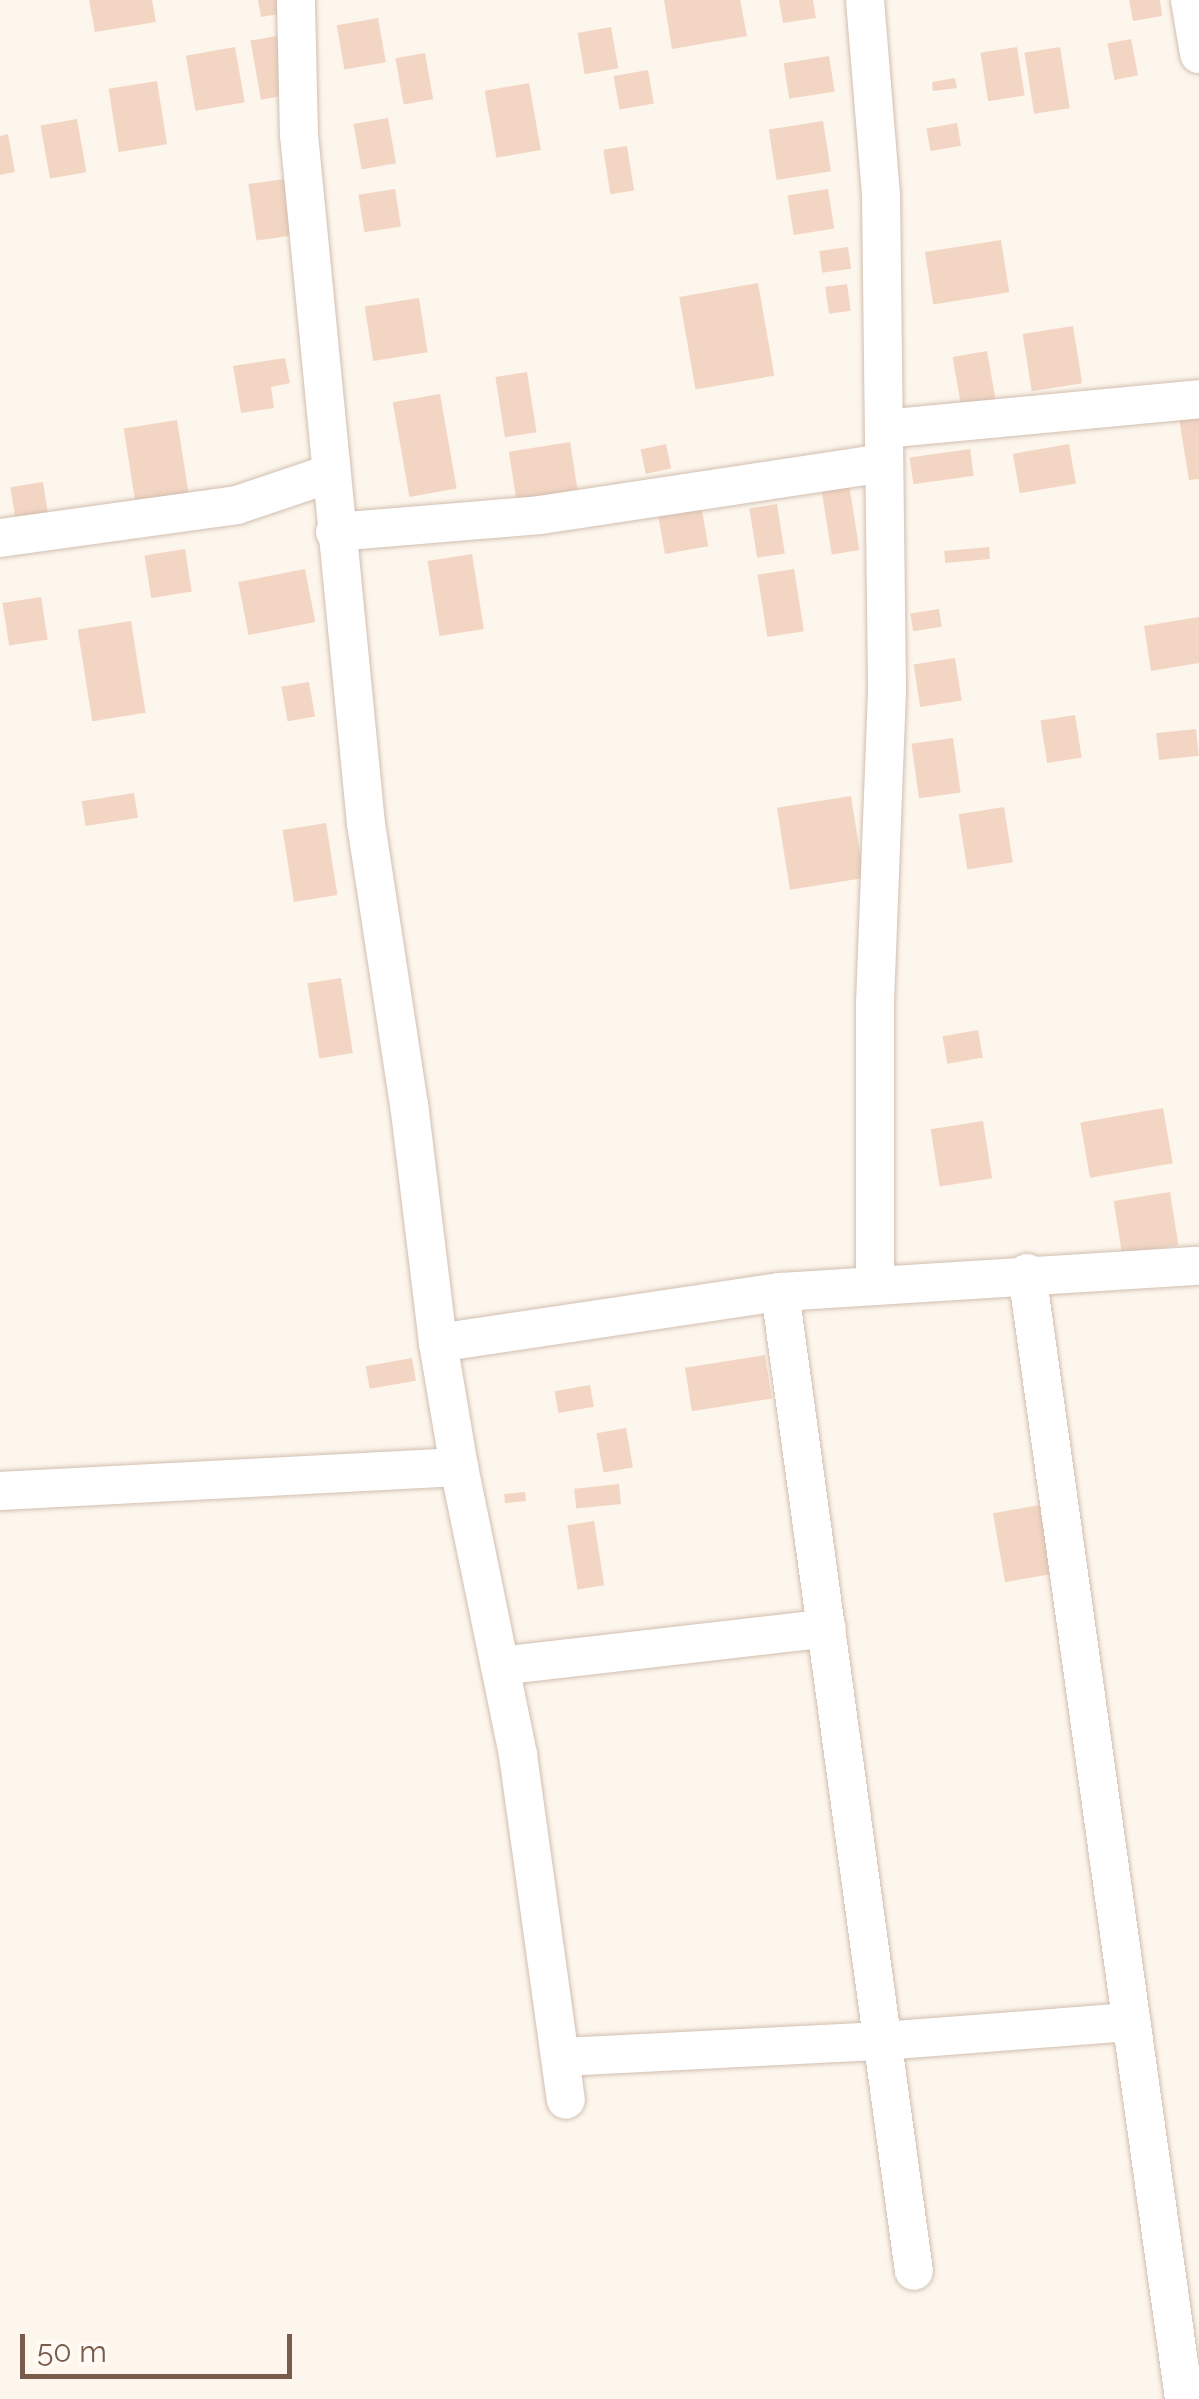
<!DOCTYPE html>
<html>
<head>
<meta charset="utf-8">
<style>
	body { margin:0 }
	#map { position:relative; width:1199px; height:2399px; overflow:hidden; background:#fdf6ec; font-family:Raleway,sans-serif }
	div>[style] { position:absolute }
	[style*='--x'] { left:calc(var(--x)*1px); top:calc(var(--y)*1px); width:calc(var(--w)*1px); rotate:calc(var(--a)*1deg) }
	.building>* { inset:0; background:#f3d5c3; transform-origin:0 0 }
	.roads { filter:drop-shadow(0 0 2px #d1beb0) drop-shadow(0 0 2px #d1beb0) }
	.street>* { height:38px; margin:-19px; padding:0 19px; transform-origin:19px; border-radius:19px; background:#fff }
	span { translate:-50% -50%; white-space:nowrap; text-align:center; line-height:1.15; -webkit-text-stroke:8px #fffaf3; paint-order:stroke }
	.scale { position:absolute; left:20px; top:2334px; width:272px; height:45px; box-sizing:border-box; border:5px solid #7a5c4d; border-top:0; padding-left:12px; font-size:30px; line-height:35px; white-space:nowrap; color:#7a5c4d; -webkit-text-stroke:8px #fffaf3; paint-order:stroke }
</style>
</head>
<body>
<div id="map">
	<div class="building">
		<i style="clip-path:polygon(89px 0,152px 0,156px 22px,95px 32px)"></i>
		<i style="clip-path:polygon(258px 0,289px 0,291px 12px,261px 17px)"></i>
		<i style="clip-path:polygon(664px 0,740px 0,747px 36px,672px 49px)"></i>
		<i style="clip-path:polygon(779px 0,813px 0,816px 18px,783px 23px)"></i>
		<i style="clip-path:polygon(1129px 0,1160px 0,1162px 16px,1133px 21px)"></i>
		<i style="left:378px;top:18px;width:45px;height:42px;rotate:80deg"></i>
		<i style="left:611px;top:27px;width:42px;height:34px;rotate:80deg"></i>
		<i style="left:282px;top:35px;width:60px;height:32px;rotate:80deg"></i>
		<i style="left:1131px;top:39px;width:37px;height:24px;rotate:79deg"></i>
		<i style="left:235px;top:47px;width:56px;height:50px;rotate:80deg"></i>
		<i style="left:1017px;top:47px;width:49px;height:37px;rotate:81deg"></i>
		<i style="left:1060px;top:47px;width:62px;height:36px;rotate:81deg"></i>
		<i style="left:425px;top:53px;width:47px;height:30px;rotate:80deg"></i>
		<i style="left:829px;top:56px;width:36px;height:46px;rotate:81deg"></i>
		<i style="left:648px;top:70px;width:34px;height:35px;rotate:80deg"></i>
		<i style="clip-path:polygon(955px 78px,957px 88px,933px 91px,932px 82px)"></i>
		<i style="left:157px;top:81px;width:64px;height:49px;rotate:81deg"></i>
		<i style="left:529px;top:83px;width:68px;height:45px;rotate:80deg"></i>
		<i style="left:388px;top:118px;width:46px;height:35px;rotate:80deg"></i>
		<i style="left:77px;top:119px;width:54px;height:37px;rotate:80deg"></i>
		<i style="left:823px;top:121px;width:51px;height:55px;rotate:81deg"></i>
		<i style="left:957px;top:123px;width:23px;height:31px;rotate:80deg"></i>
		<i style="clip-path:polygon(8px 134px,15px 172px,0 175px,0 136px)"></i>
		<i style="left:627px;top:146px;width:45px;height:24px;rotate:81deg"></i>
		<i style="left:292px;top:178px;width:57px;height:44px;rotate:82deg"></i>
		<i style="left:395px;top:189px;width:38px;height:37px;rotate:81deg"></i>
		<i style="left:828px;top:189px;width:40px;height:41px;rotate:81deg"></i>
		<i style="left:1001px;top:240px;width:53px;height:77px;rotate:81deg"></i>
		<i style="left:848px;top:247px;width:22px;height:29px;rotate:82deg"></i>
		<i style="left:758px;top:283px;width:94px;height:80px;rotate:80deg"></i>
		<i style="left:847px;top:284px;width:27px;height:22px;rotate:82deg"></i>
		<i style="left:419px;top:298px;width:55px;height:55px;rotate:81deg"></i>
		<i style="left:1073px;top:326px;width:58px;height:51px;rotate:81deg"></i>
		<i style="left:987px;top:351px;width:58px;height:35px;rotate:80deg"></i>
		<i style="clip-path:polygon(285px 358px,290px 383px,271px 387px,274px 408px,241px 413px,233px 366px)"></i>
		<i style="left:527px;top:372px;width:61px;height:32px;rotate:81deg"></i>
		<i style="left:440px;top:394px;width:96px;height:48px;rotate:80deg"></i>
		<i style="clip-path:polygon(1199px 409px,1199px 479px,1189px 480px,1178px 412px)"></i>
		<i style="left:177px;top:420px;width:75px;height:54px;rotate:81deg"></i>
		<i style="left:570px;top:442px;width:58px;height:62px;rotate:81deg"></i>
		<i style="left:666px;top:444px;width:25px;height:26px;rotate:78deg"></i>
		<i style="left:1069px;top:444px;width:40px;height:57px;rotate:80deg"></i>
		<i style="left:970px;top:449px;width:27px;height:61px;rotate:82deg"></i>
		<i style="left:848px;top:478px;width:73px;height:28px;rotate:81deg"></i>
		<i style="left:43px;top:482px;width:32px;height:33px;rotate:81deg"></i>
		<i style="left:777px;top:504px;width:50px;height:28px;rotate:81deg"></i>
		<i style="left:701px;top:505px;width:42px;height:44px;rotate:80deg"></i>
		<i style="left:989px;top:547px;width:12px;height:45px;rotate:85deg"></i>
		<i style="left:185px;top:549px;width:43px;height:41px;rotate:81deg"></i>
		<i style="left:472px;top:554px;width:76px;height:45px;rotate:81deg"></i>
		<i style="left:305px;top:569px;width:54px;height:68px;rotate:79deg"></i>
		<i style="left:794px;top:569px;width:63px;height:37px;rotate:81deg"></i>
		<i style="left:41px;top:597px;width:43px;height:39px;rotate:81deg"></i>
		<i style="left:939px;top:609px;width:18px;height:29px;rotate:81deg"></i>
		<i style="clip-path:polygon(1199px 617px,1199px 663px,1151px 671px,1144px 626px)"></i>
		<i style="left:131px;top:621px;width:93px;height:54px;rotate:81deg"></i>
		<i style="left:955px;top:658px;width:43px;height:42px;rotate:81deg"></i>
		<i style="left:309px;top:682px;width:35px;height:28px;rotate:80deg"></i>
		<i style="left:1075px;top:715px;width:43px;height:35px;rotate:81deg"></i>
		<i style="left:1196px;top:729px;width:27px;height:40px;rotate:84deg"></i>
		<i style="left:953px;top:738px;width:55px;height:42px;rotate:82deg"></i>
		<i style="left:134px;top:793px;width:25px;height:53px;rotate:81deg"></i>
		<i style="left:851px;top:796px;width:83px;height:75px;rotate:81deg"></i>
		<i style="left:1004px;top:807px;width:56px;height:46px;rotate:81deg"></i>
		<i style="left:326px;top:823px;width:73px;height:44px;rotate:81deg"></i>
		<i style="left:341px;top:978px;width:76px;height:34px;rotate:81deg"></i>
		<i style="left:978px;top:1030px;width:28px;height:36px;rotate:80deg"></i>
		<i style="left:1163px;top:1108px;width:56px;height:84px;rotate:80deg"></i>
		<i style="left:983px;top:1121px;width:58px;height:53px;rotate:81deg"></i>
		<i style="left:1170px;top:1192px;width:54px;height:57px;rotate:81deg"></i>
		<i style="left:765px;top:1355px;width:44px;height:81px;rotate:81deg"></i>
		<i style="left:412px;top:1358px;width:23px;height:47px;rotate:80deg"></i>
		<i style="left:590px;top:1385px;width:22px;height:36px;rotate:80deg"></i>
		<i style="left:626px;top:1428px;width:40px;height:30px;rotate:80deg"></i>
		<i style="left:619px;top:1484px;width:20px;height:45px;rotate:84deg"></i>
		<i style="left:525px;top:1492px;width:9px;height:21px;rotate:84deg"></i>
		<i style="left:1051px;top:1503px;width:70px;height:59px;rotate:80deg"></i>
		<i style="left:594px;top:1521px;width:65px;height:27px;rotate:81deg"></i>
	</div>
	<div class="roads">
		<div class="street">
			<i style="--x:865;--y:0;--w:196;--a:85.3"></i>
			<i style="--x:881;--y:195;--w:496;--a:89.3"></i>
			<i style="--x:887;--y:691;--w:313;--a:92.2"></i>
			<i style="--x:875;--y:1004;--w:281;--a:90"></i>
			<i style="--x:1190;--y:0;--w:55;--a:80.5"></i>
			<i style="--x:884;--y:429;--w:316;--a:-5.4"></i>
			<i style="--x:335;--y:532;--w:206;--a:-4.7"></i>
			<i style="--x:540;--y:515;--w:348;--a:-8.6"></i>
			<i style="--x:0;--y:538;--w:239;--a:-7.9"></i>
			<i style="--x:237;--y:505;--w:97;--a:-18.6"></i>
			<i style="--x:1027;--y:1273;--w:1137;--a:82.06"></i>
			<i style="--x:780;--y:1292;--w:988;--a:82.21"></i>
			<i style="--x:438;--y:1343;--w:346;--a:-8.5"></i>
			<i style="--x:780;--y:1292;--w:420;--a:-3.6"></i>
			<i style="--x:459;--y:1467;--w:294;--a:78.4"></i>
			<i style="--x:518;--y:1755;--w:348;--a:82.1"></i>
			<i style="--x:0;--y:1491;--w:460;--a:-3"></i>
			<i style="--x:459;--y:1467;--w:126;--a:-99.6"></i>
			<i style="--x:438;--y:1343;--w:240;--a:-96.9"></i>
			<i style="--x:409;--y:1105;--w:284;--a:-98.7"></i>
			<i style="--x:366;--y:824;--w:692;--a:-95.55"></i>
			<i style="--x:299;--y:135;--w:135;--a:-91.3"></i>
			<i style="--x:500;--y:1666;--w:329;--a:-6.6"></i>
			<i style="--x:563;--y:2057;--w:319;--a:-2.9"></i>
			<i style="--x:882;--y:2041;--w:248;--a:-4.4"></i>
		</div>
	</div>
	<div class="scale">50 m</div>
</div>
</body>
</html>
